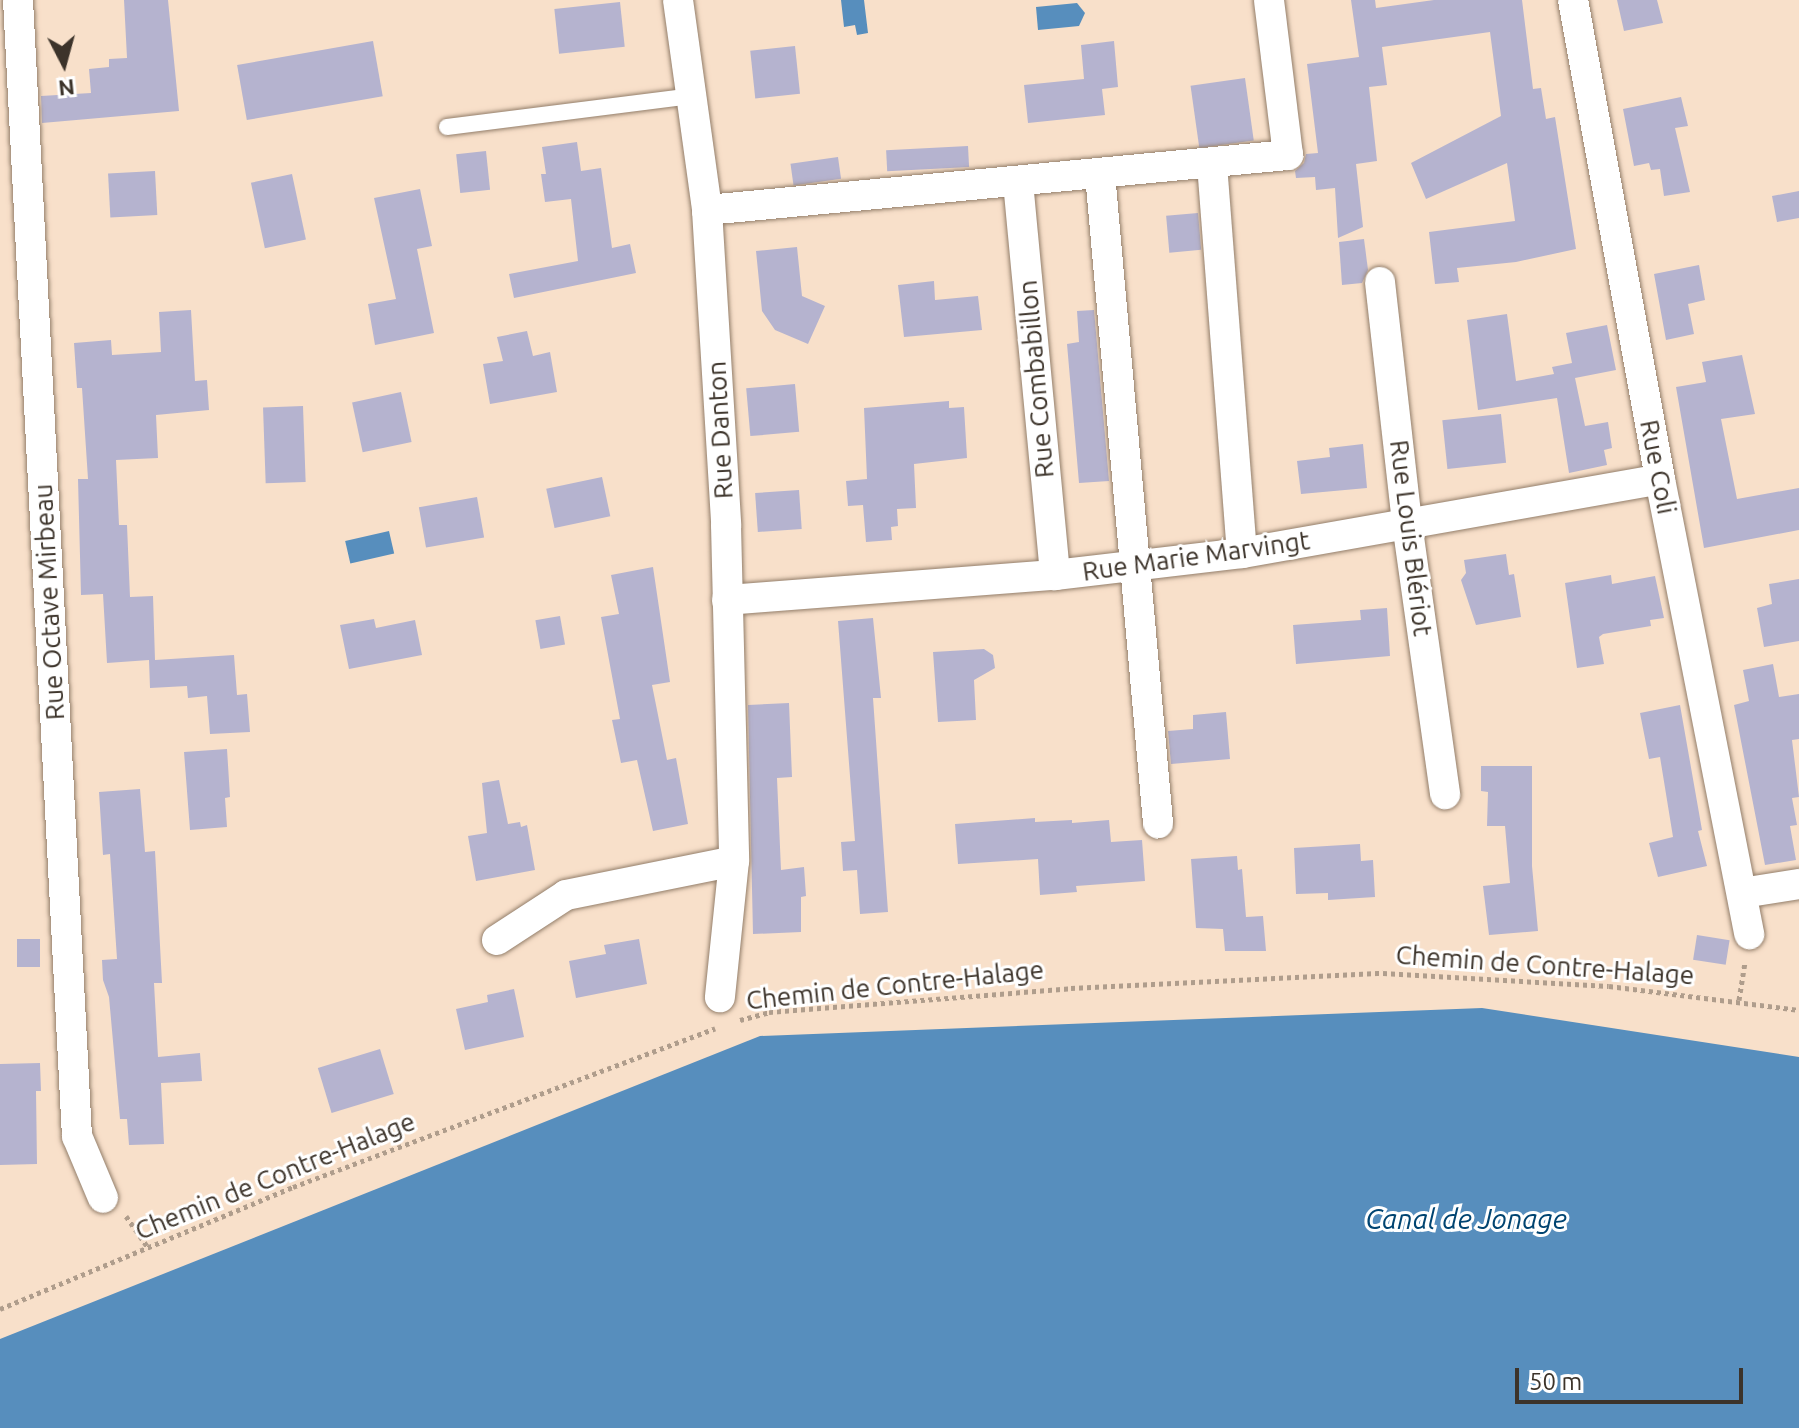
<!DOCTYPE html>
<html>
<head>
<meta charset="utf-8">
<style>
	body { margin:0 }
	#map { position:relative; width:1799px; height:1428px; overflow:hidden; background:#f8e0ca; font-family:Ubuntu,sans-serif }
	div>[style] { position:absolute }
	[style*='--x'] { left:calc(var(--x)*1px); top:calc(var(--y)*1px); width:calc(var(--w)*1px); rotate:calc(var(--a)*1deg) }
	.water>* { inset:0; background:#578ebd; transform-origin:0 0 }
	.building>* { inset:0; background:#b5b3cf; transform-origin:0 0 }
	.path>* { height:5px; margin-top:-2.5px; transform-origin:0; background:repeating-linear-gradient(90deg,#af9d8c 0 4px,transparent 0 8px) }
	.roads { filter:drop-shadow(0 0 2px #937e6a) drop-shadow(0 0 2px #937e6a) }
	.lane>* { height:16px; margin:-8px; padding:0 8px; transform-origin:8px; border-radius:8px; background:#fff }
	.street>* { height:30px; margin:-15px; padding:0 15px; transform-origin:15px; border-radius:15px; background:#fff }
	span { translate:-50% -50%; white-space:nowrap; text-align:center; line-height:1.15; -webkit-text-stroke:6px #fff; paint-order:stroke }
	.street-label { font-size:26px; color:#3c332a }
	.water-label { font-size:28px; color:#004471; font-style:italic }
	.north { position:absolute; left:24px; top:24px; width:80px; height:80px; -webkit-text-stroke:6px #fff; paint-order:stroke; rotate:174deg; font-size:22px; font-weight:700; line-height:32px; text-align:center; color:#3c332a }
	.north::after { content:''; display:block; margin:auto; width:28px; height:36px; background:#3c332a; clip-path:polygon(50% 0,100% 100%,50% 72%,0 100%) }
	.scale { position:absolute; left:1515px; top:1368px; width:228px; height:36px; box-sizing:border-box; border:4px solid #3c332a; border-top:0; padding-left:10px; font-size:24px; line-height:28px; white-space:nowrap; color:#3c332a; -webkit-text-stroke:6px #fff; paint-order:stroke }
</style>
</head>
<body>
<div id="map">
	<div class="water">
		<i style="clip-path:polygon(841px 0,864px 0,868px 33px,857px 35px,855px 25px,844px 27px)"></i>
		<i style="clip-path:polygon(1077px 3px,1085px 13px,1079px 26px,1038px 30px,1036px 7px)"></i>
		<i style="left:389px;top:531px;width:23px;height:45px;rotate:77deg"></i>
		<i style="clip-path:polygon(1482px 1008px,1799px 1057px,1799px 1428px,0 1428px,0 1339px,760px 1036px)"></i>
	</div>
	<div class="building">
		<i style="clip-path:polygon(124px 0,168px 0,179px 111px,42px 123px,41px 96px,91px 93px,89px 69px,109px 67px,109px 59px,127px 58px)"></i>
		<i style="clip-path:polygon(1351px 0,1375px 0,1376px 8px,1434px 0,1522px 0,1533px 89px,1541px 88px,1546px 119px,1555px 117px,1576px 249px,1516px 262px,1457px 268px,1459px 282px,1435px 284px,1429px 232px,1515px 221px,1507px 163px,1426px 199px,1411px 163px,1501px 116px,1490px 32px,1382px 47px,1387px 85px,1369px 87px,1377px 161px,1356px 164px,1363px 227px,1338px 238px,1335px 188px,1316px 190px,1315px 177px,1296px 178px,1295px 171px,1304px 163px,1306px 154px,1318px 153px,1307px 64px,1359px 57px)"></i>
		<i style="clip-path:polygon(1617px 0,1657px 0,1663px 23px,1624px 31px)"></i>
		<i style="left:620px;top:2px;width:45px;height:66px;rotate:84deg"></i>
		<i style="left:373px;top:41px;width:56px;height:138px;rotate:80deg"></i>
		<i style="clip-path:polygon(1114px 41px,1118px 87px,1102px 89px,1105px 115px,1028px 123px,1024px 85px,1084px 79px,1081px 45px)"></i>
		<i style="left:795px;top:46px;width:48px;height:45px;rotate:84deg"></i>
		<i style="left:1245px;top:78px;width:63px;height:55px;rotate:82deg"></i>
		<i style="clip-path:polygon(1681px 97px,1688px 126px,1675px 128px,1690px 192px,1664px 196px,1660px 169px,1651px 170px,1649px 163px,1634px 166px,1623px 109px)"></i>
		<i style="clip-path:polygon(577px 142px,581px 171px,601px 168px,612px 248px,630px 244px,636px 273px,514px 298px,509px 274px,578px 261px,571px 199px,545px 202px,541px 174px,546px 174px,542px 147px)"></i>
		<i style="left:968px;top:146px;width:21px;height:82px;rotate:87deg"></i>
		<i style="left:486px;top:151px;width:39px;height:30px;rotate:84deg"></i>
		<i style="left:838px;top:157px;width:22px;height:48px;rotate:82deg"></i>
		<i style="left:155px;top:171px;width:44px;height:47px;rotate:87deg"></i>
		<i style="left:292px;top:174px;width:67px;height:42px;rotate:78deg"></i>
		<i style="clip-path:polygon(420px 189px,432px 246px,417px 249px,434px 333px,375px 345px,368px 304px,396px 299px,374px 198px)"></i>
		<i style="clip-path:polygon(1799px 191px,1799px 218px,1777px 222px,1772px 196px)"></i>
		<i style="left:1198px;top:213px;width:37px;height:32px;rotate:85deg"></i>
		<i style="clip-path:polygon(1364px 239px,1368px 270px,1362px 283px,1342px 285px,1339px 242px)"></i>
		<i style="clip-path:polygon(797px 247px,802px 296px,825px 306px,808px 344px,775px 330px,762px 311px,756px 251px)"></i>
		<i style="clip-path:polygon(1699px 265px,1705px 300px,1688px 304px,1694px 334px,1666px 340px,1654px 274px)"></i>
		<i style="clip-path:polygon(934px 281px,935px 300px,978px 296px,982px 330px,904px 337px,898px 285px)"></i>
		<i style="clip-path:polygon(191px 310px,195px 381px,207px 380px,209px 410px,156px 415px,158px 458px,116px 460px,119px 525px,127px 525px,130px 597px,153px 596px,155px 660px,234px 655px,237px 695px,247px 694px,250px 732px,210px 734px,207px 696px,188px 698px,187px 686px,150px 688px,149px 660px,107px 663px,103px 594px,81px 595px,78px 479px,88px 479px,82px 388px,77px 388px,74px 343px,111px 340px,112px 355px,161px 352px,159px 312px)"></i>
		<i style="clip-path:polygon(1094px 310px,1109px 481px,1079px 483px,1067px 344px,1079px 342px,1077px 311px)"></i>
		<i style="clip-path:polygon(1507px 314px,1516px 381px,1554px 374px,1552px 367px,1572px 363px,1566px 333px,1607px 325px,1616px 370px,1575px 378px,1585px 426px,1608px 422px,1612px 448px,1604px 450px,1607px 465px,1569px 473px,1557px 398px,1478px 410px,1467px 320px)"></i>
		<i style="clip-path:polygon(527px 331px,533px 356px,550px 352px,557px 392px,490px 404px,483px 364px,503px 361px,497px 337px)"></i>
		<i style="clip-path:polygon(1742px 355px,1755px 414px,1721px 419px,1737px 499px,1799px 488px,1799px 530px,1704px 548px,1676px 387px,1706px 382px,1702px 362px)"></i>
		<i style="left:795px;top:384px;width:48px;height:49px;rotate:85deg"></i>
		<i style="left:401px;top:392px;width:51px;height:50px;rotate:78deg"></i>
		<i style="clip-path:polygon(949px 401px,949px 408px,964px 407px,967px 458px,914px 464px,916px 508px,897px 509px,898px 526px,891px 527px,892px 540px,866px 542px,863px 505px,848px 506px,846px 481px,867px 479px,864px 408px)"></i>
		<i style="left:303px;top:406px;width:76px;height:40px;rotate:88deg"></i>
		<i style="left:1501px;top:414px;width:49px;height:59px;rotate:84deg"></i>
		<i style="clip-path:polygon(1363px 444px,1367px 488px,1301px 494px,1297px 461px,1330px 457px,1329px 448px)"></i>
		<i style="left:602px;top:477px;width:40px;height:57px;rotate:78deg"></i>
		<i style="left:799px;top:490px;width:39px;height:44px;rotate:86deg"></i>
		<i style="left:477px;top:497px;width:41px;height:59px;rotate:80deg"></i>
		<i style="clip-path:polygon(1506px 554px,1509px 575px,1514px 574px,1521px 617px,1476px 625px,1461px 580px,1466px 573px,1464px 560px)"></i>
		<i style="clip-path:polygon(653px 567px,670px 682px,652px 685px,667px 760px,676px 758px,688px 824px,653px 831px,637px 760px,621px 763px,612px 720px,620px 719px,601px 617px,619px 614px,611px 575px)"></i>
		<i style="clip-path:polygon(1611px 575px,1612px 584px,1655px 576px,1664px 618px,1650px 620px,1651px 626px,1603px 634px,1599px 637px,1604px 664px,1577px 668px,1565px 583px)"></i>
		<i style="clip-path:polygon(1799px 579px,1799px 641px,1764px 647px,1757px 608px,1772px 604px,1769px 584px)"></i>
		<i style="clip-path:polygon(1387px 608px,1390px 656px,1296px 664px,1293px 625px,1361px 620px,1360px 610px)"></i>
		<i style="left:560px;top:616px;width:29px;height:25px;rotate:80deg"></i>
		<i style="clip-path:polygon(873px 618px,881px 698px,873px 698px,888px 912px,860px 914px,857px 870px,843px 871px,841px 842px,855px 841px,838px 621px)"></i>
		<i style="clip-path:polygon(374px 619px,376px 628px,415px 620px,422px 655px,349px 669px,340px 625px)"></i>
		<i style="clip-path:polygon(984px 649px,993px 655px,995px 668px,974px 680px,976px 720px,938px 722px,933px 652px)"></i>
		<i style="clip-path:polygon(1773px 664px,1779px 697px,1799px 694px,1799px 739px,1792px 740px,1799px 797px,1792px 798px,1797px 825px,1790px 826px,1796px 860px,1765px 865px,1734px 705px,1749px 701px,1743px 670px)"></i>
		<i style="clip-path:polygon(789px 703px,792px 777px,777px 778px,781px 870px,804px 867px,806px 896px,801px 897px,801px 932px,753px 934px,748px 705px)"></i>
		<i style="clip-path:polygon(1680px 705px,1702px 830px,1698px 831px,1707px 866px,1658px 877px,1649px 843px,1673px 837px,1660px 757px,1649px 759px,1640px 713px)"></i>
		<i style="clip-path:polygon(1226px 712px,1230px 759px,1171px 764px,1168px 731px,1193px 729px,1193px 715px)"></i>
		<i style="clip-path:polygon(227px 749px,230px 797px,225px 798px,227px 827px,190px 830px,184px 752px)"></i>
		<i style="clip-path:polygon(1481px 766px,1532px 766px,1532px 866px,1538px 931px,1489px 935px,1483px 886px,1510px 883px,1505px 826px,1487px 826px,1488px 792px,1481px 791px)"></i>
		<i style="clip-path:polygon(499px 780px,508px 824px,520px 822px,521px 827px,527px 825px,535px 870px,476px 881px,468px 836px,487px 833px,482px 783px)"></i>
		<i style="clip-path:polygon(140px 789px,145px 852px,155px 851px,162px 983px,154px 983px,158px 1057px,200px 1053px,202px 1081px,161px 1083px,164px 1144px,129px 1145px,127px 1119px,120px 1119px,109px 997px,103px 980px,102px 960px,117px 959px,110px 854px,103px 855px,99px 792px)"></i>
		<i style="clip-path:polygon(1035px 818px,1035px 822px,1072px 820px,1072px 823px,1109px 820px,1111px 842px,1142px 840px,1145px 881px,1076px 886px,1077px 892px,1040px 895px,1038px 859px,958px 864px,955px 824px)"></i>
		<i style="clip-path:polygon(1360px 844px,1361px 861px,1373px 860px,1375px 897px,1328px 900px,1328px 893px,1296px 894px,1294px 848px)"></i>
		<i style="clip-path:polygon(1237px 856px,1238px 870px,1242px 869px,1246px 917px,1263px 916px,1266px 951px,1225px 951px,1223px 929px,1196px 928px,1191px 859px)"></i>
		<i style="left:1697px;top:935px;width:33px;height:25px;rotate:9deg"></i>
		<i style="left:17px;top:939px;width:23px;height:28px"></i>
		<i style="clip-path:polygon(639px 939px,647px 984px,576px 998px,569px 961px,606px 954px,604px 945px)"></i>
		<i style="clip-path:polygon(514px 989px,524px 1037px,465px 1050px,456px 1009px,488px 1002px,487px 995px)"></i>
		<i style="left:380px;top:1049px;width:47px;height:65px;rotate:73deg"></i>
		<i style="clip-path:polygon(40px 1063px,41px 1091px,36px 1091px,37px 1164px,0 1165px,0 1064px)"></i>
	</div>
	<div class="path">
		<i style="--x:1739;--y:1000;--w:38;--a:-81"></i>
		<i style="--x:740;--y:1020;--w:30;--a:-15"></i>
		<i style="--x:769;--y:1012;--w:303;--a:-4.5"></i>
		<i style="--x:1071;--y:988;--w:312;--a:-2.8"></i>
		<i style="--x:1383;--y:973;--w:226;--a:3.3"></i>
		<i style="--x:1609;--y:986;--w:192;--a:7.2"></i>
		<i style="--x:126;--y:1216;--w:39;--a:55"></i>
		<i style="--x:0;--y:1309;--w:317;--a:-22.6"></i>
		<i style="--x:293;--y:1187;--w:451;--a:-20.6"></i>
	</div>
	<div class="roads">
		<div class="lane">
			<i style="--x:447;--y:127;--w:246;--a:-7.2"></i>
		</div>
		<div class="street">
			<i style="--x:18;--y:0;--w:1138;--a:87.03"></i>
			<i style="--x:77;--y:1136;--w:67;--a:67.2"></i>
			<i style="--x:678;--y:0;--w:212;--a:82.1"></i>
			<i style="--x:707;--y:210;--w:316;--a:86.5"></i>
			<i style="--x:726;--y:525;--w:336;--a:88.6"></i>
			<i style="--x:734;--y:861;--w:137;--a:95.9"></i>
			<i style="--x:1573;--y:0;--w:487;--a:79.7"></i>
			<i style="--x:1660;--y:479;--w:464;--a:78.9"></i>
			<i style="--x:1212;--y:164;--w:390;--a:85.6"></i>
			<i style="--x:1100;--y:174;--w:652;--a:84.89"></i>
			<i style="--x:1018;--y:182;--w:395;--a:84.6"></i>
			<i style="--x:707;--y:210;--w:584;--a:-5.41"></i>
			<i style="--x:1288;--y:155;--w:156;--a:-97"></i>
			<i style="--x:1380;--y:282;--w:243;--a:83.6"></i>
			<i style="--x:1407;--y:523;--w:274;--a:82"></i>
			<i style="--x:727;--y:600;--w:329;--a:-4.4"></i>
			<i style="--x:1055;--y:575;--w:188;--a:-6.7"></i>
			<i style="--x:1242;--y:553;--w:424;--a:-10"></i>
			<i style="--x:1742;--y:893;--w:58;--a:-9"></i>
			<i style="--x:497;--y:940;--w:82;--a:-33.1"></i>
			<i style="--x:566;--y:895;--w:171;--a:-11.4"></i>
		</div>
	</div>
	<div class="street-label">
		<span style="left:1036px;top:379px;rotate:-95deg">Rue Combabillon</span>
		<span style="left:720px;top:430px;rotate:-93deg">Rue Danton</span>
		<span style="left:1658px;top:467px;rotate:79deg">Rue Coli</span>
		<span style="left:1411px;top:538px;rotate:83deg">Rue Louis Blériot</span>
		<span style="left:1196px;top:556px;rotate:-8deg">Rue Marie Marvingt</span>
		<span style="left:49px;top:602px;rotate:-93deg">Rue Octave Mirbeau</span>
		<span style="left:1545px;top:965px;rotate:4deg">Chemin de Contre-Halage</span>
		<span style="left:895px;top:985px;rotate:-6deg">Chemin de Contre-Halage</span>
		<span style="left:275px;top:1176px;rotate:-22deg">Chemin de Contre-Halage</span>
	</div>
	<div class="water-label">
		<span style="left:1466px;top:1219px">Canal de Jonage</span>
	</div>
	<div class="north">N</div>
	<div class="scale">50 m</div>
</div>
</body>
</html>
